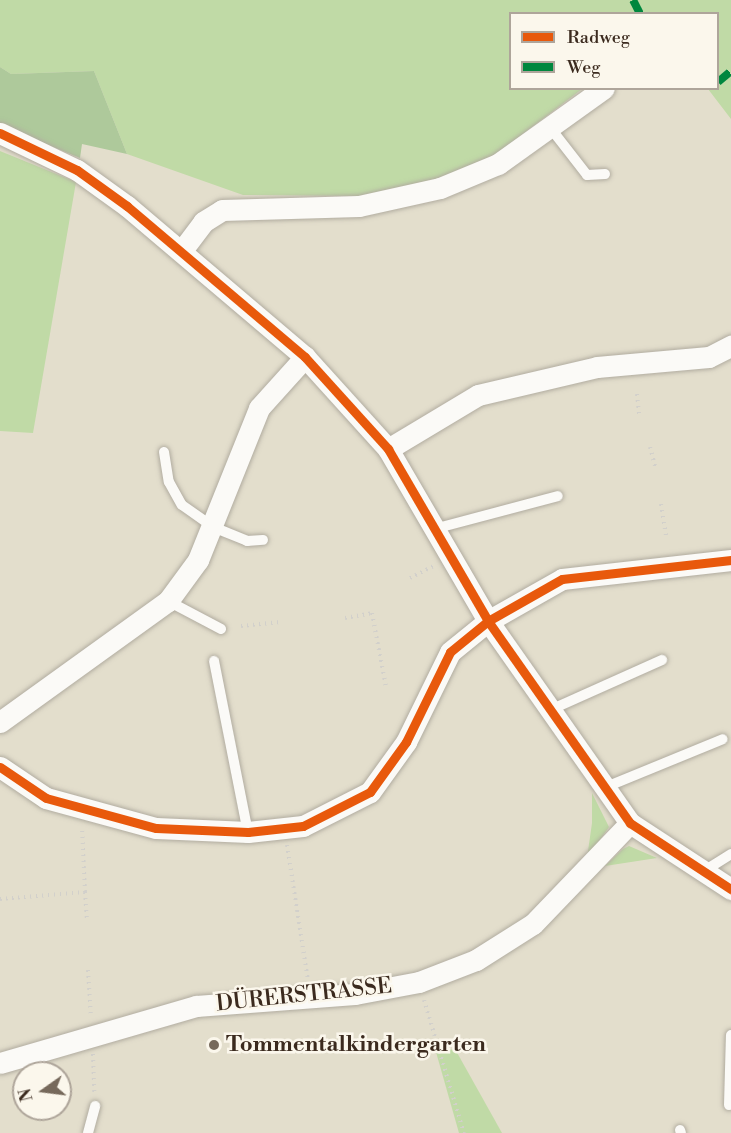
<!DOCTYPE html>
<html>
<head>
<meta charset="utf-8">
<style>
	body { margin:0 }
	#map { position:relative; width:731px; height:1133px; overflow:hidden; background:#e3decc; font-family:"Libre Bodoni",serif }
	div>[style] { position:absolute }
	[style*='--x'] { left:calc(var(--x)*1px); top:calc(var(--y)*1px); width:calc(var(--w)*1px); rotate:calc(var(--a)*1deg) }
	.green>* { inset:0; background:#c0daa6 }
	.forest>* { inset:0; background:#aec99b }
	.path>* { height:4px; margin-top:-2px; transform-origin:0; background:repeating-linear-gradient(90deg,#d2d0cb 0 1.5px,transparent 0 6px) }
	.roads { filter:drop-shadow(0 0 2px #b1aca0) drop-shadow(0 0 2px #b1aca0) }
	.lane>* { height:10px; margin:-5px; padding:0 5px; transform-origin:5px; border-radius:5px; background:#fbfaf7 }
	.street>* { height:21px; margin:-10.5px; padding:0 10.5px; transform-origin:10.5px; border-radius:10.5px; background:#fbfaf7 }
	.quiet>* { height:8px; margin-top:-4px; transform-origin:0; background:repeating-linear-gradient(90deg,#00873e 0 15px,transparent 0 23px) }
	.cycleway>* { height:9px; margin:-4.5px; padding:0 4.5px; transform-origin:4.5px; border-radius:4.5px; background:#e8590c }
	.dots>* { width:16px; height:16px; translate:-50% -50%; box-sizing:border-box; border:3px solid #fbf7ec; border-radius:50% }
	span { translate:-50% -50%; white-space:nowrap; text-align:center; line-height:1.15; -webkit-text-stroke:5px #fbf7ec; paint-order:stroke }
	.street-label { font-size:22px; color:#3b2a1e }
	.poi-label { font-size:22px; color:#3b2a1e; font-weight:700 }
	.left { translate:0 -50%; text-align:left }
	.legend { position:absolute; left:509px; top:12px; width:210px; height:78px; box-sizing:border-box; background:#fbf7ec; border:2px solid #aea59a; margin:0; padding:8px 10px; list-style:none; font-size:18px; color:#3b2a1e }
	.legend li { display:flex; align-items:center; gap:12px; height:30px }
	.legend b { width:30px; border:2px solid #aea59a }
	.north { position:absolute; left:12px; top:1061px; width:60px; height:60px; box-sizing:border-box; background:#fbf7ec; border:2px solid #aea59a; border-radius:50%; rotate:256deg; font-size:16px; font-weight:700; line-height:24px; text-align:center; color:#3b2a1e }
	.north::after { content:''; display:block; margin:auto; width:21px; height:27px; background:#76695b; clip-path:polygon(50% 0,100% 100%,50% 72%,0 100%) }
</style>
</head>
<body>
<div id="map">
	<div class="green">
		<i style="clip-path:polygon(0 0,731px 0,731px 119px,708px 89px,718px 88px,718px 14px,510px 14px,510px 88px,582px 89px,494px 156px,438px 179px,358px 196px,243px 195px,127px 154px,94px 71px,11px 74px,0 67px)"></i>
		<i style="clip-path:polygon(0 151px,76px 182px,33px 433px,0 431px)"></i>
		<i style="clip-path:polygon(592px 793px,609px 827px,587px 858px,592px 823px)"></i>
		<i style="clip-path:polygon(629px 846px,657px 858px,605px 866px,623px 849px)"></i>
		<i style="clip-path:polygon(455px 1049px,502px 1133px,459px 1133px,436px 1052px)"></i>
	</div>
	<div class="forest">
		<i style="clip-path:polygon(0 67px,11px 74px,94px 71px,127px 154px,82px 144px,80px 158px,0 125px)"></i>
	</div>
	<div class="path">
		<i style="--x:637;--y:394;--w:20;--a:84"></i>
		<i style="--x:650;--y:447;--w:23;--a:75"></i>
		<i style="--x:661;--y:504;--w:32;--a:81"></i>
		<i style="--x:410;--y:578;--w:27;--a:-27"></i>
		<i style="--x:345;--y:618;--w:27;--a:-10"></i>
		<i style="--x:372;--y:613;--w:75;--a:79.3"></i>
		<i style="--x:241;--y:626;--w:39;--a:-6"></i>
		<i style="--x:287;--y:845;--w:137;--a:81.2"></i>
		<i style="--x:85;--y:892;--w:27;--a:86"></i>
		<i style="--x:0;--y:899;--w:85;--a:-4.7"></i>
		<i style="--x:85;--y:892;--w:64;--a:-92.7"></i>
		<i style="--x:88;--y:970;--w:47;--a:86.3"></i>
		<i style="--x:424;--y:1000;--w:139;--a:73.3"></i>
		<i style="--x:93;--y:1054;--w:38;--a:88"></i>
	</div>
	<div class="roads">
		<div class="lane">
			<i style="--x:552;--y:130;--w:57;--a:52.1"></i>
			<i style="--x:587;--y:175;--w:18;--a:-3"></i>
			<i style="--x:164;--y:452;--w:30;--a:81"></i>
			<i style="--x:169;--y:482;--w:26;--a:61"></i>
			<i style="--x:182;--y:505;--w:38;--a:35"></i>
			<i style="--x:213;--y:527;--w:37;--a:22"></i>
			<i style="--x:247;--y:541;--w:16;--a:-4"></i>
			<i style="--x:434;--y:529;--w:128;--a:-14.9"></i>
			<i style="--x:168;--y:601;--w:60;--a:27.8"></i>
			<i style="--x:214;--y:661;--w:174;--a:78.8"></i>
			<i style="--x:548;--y:711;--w:125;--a:-24.1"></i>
			<i style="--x:606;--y:787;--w:126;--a:-22.3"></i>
			<i style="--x:704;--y:871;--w:32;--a:-32"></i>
			<i style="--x:729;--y:1105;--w:70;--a:-88.4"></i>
			<i style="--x:680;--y:1130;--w:3;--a:72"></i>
			<i style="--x:88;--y:1133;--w:28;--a:-75"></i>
		</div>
		<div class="street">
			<i style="--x:0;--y:133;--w:85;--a:25.7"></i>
			<i style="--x:77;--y:170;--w:62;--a:35.8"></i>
			<i style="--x:127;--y:206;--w:233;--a:40.3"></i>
			<i style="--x:305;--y:357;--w:124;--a:47.9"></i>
			<i style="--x:388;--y:449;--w:199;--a:59.8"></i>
			<i style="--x:488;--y:621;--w:247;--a:54.9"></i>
			<i style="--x:630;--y:823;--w:121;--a:33.2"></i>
			<i style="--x:183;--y:249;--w:34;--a:-53"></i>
			<i style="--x:203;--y:222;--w:22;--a:-32"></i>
			<i style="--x:222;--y:210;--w:137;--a:-1.7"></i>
			<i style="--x:359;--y:206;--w:83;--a:-12.5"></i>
			<i style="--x:440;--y:188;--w:63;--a:-22.5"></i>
			<i style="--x:498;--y:164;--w:130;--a:-35.6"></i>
			<i style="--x:388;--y:449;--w:105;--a:-31"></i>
			<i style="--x:478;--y:395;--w:122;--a:-13.2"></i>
			<i style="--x:597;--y:367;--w:112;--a:-5.1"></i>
			<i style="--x:709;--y:357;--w:25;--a:-27"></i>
			<i style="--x:0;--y:722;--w:207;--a:-35.8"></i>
			<i style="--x:168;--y:601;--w:51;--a:-53.8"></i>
			<i style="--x:198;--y:560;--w:164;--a:-68.1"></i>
			<i style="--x:259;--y:408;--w:69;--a:-48"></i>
			<i style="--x:0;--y:767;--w:55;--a:34"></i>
			<i style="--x:46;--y:798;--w:114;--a:15.3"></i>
			<i style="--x:156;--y:828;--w:92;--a:2.5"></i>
			<i style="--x:248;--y:832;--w:55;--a:-6.2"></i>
			<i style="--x:303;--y:826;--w:75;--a:-26.9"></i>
			<i style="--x:370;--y:792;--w:62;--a:-54.2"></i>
			<i style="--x:406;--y:742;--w:100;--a:-63.9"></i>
			<i style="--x:450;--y:652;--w:49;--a:-39.2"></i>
			<i style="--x:488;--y:621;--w:85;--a:-29.6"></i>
			<i style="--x:562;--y:579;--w:170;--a:-6.4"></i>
			<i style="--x:0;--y:1063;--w:204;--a:-16.2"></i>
			<i style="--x:196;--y:1006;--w:159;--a:-4.3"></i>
			<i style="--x:355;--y:994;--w:65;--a:-10.6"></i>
			<i style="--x:419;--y:982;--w:61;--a:-21.1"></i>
			<i style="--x:476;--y:960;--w:67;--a:-32.3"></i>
			<i style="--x:533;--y:924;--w:140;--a:-46.2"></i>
		</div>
	</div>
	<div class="quiet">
		<i style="--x:633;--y:0;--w:16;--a:63"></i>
		<i style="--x:718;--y:82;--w:17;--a:-40"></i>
	</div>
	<div class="cycleway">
		<i style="--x:0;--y:133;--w:85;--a:25.7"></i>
		<i style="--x:77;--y:170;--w:62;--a:35.8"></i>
		<i style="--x:127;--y:206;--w:233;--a:40.3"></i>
		<i style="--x:305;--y:357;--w:124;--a:47.9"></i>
		<i style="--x:388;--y:449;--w:199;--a:59.8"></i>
		<i style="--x:488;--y:621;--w:247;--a:54.9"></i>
		<i style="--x:630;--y:823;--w:121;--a:33.2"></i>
		<i style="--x:0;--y:767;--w:55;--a:34"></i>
		<i style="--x:46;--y:798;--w:114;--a:15.3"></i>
		<i style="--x:156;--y:828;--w:92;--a:2.5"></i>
		<i style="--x:248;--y:832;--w:55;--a:-6.2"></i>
		<i style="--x:303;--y:826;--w:75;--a:-26.9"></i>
		<i style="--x:370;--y:792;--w:62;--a:-54.2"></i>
		<i style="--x:406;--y:742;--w:100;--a:-63.9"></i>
		<i style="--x:450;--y:652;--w:49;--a:-39.2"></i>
		<i style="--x:488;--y:621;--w:85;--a:-29.6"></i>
		<i style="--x:562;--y:579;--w:170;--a:-6.4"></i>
	</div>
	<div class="dots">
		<i style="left:214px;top:1045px;background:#76695b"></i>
	</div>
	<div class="street-label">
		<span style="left:304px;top:995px;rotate:-6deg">DÜRERSTRASSE</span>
	</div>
	<div class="poi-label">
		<span class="left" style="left:226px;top:1045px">Tommentalkindergarten</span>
	</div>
	<ul class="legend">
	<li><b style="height:8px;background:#e8590c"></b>Radweg</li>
	<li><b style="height:8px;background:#00873e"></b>Weg</li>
	</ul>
	<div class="north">N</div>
</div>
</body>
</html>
